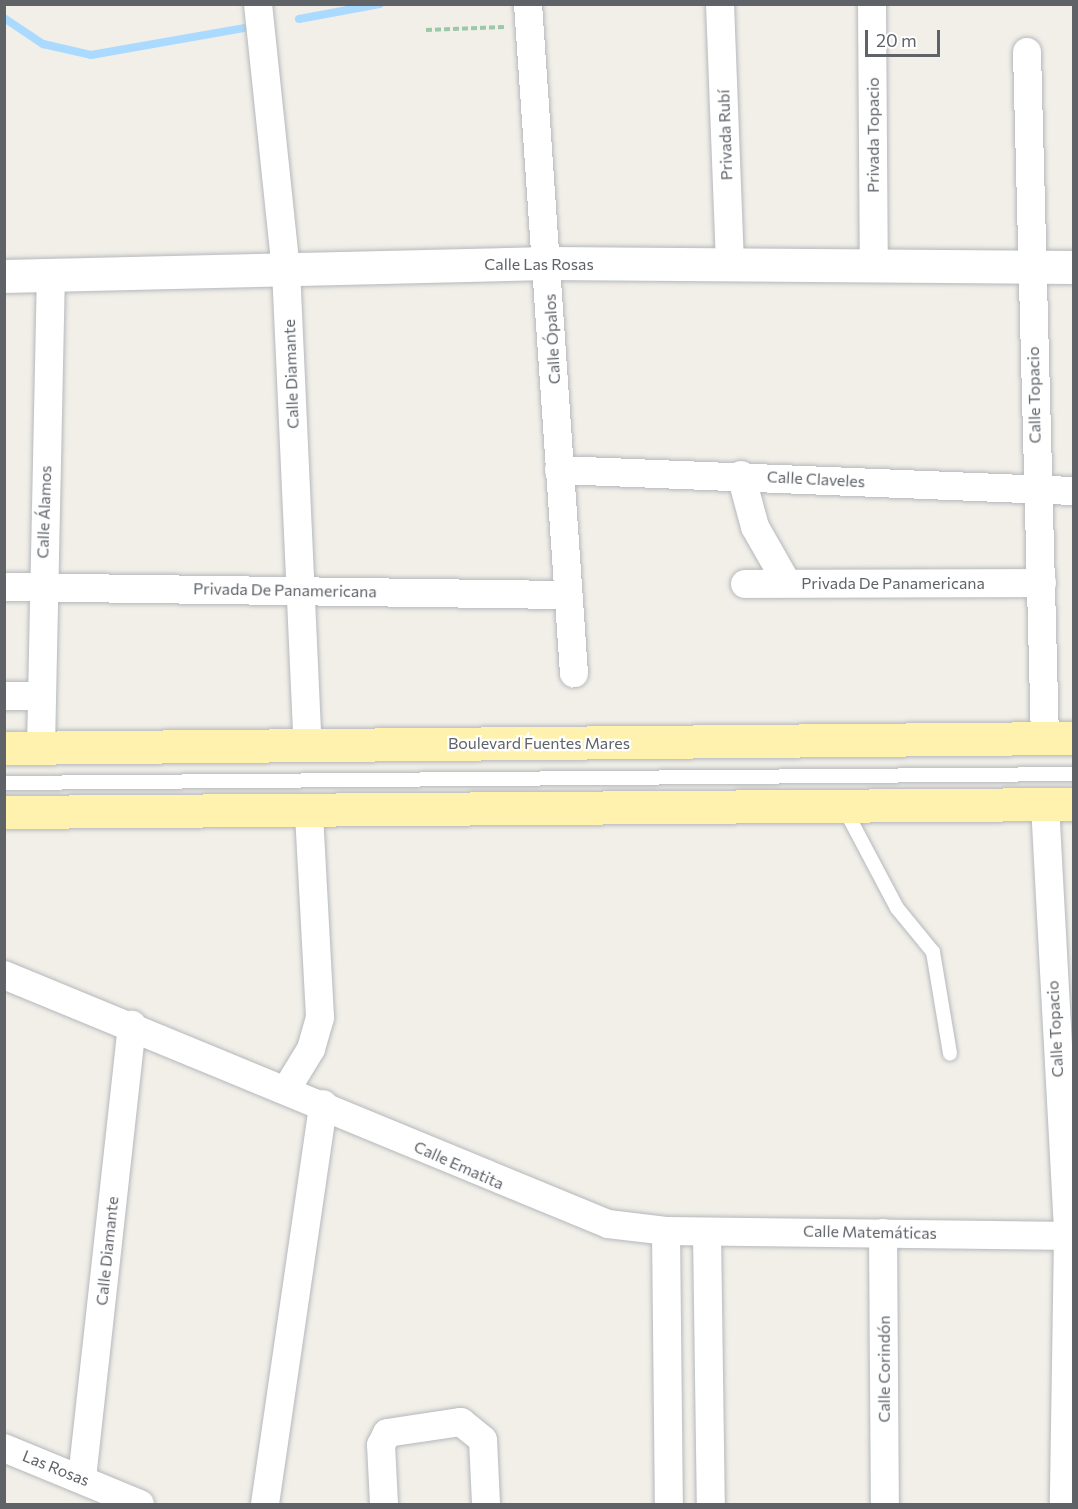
<!DOCTYPE html>
<html>
<head>
<meta charset="utf-8">
<style>
	body { margin:0 }
	#map { position:relative; width:1078px; height:1509px; overflow:hidden; background:#f1efe8; font-family:Commissioner,sans-serif }
	div>[style] { position:absolute }
	[style*='--x'] { left:calc(var(--x)*1px); top:calc(var(--y)*1px); width:calc(var(--w)*1px); rotate:calc(var(--a)*1deg) }
	.stream>* { height:8px; margin:-4px; padding:0 4px; transform-origin:4px; border-radius:4px; background:#aadaff }
	.path>* { height:4px; margin-top:-2px; transform-origin:0; background:repeating-linear-gradient(90deg,#9cc7a9 0 6px,transparent 0 9px) }
	.roads { filter:drop-shadow(0 0 2px #b5b8bc) drop-shadow(0 0 2px #b5b8bc) }
	.lane>* { height:14px; margin:-7px; padding:0 7px; transform-origin:7px; border-radius:7px; background:#fff }
	.street>* { height:28px; margin:-14px; padding:0 14px; transform-origin:14px; border-radius:14px; background:#fff }
	.secondary>* { height:33px; margin:-16.5px; padding:0 16.5px; transform-origin:16.5px; border-radius:16.5px; background:#fff }
	.primary>* { height:33px; margin:-16.5px; padding:0 16.5px; transform-origin:16.5px; border-radius:16.5px; background:#fff2af }
	span { translate:-50% -50%; white-space:nowrap; text-align:center; line-height:1.15; -webkit-text-stroke:4.5px #fff; paint-order:stroke }
	.street-label { font-size:16px; color:#5f6368 }
	.frame { position:absolute; inset:0; border:6px solid #5f6368; pointer-events:none }
	.scale { position:absolute; left:865px; top:30px; width:75px; height:27px; box-sizing:border-box; border:3px solid #5f6368; border-top:0; padding-left:8px; font-size:18px; line-height:21px; white-space:nowrap; color:#5f6368; -webkit-text-stroke:4px #fff; paint-order:stroke }
</style>
</head>
<body>
<div id="map">
	<div class="stream">
		<i style="--x:4;--y:18;--w:47;--a:33.7"></i>
		<i style="--x:43;--y:44;--w:49;--a:12.9"></i>
		<i style="--x:91;--y:55;--w:155;--a:-10"></i>
		<i style="--x:299;--y:19;--w:82;--a:-10.5"></i>
	</div>
	<div class="path">
		<i style="--x:426;--y:30;--w:78;--a:-2.2"></i>
	</div>
	<div class="roads">
		<div class="lane">
			<i style="--x:4;--y:783;--w:1070;--a:-0.48"></i>
			<i style="--x:843;--y:806;--w:115;--a:62.1"></i>
			<i style="--x:897;--y:908;--w:57;--a:50.7"></i>
			<i style="--x:933;--y:952;--w:103;--a:80.5"></i>
		</div>
		<div class="street">
			<i style="--x:258;--y:4;--w:266;--a:84"></i>
			<i style="--x:286;--y:269;--w:477;--a:87.4"></i>
			<i style="--x:528;--y:4;--w:671;--a:86.07"></i>
			<i style="--x:720;--y:4;--w:261;--a:87.8"></i>
			<i style="--x:872;--y:4;--w:261;--a:89.6"></i>
			<i style="--x:1027;--y:52;--w:686;--a:88.5"></i>
			<i style="--x:559;--y:470;--w:515;--a:2.34"></i>
			<i style="--x:741;--y:475;--w:54;--a:74.9"></i>
			<i style="--x:755;--y:527;--w:64;--a:60.3"></i>
			<i style="--x:745;--y:584;--w:297;--a:-0.2"></i>
			<i style="--x:4;--y:587;--w:562;--a:0.82"></i>
			<i style="--x:4;--y:696;--w:35;--a:0"></i>
			<i style="--x:41;--y:748;--w:473;--a:-88.8"></i>
			<i style="--x:1045;--y:805;--w:431;--a:86.9"></i>
			<i style="--x:1068;--y:1235;--w:269;--a:90.9"></i>
			<i style="--x:4;--y:975;--w:653;--a:22.4"></i>
			<i style="--x:608;--y:1224;--w:58;--a:6.9"></i>
			<i style="--x:666;--y:1231;--w:408;--a:0.7"></i>
			<i style="--x:286;--y:1090;--w:48;--a:-58.6"></i>
			<i style="--x:311;--y:1049;--w:33;--a:-74"></i>
			<i style="--x:320;--y:1017;--w:206;--a:-93.1"></i>
			<i style="--x:666;--y:1231;--w:273;--a:89.4"></i>
			<i style="--x:707;--y:1232;--w:272;--a:89.2"></i>
			<i style="--x:883;--y:1233;--w:271;--a:89.6"></i>
			<i style="--x:4;--y:1448;--w:147;--a:22.4"></i>
			<i style="--x:82;--y:1478;--w:456;--a:-83.7"></i>
			<i style="--x:265;--y:1504;--w:404;--a:-81.7"></i>
			<i style="--x:384;--y:1504;--w:59;--a:-92.9"></i>
			<i style="--x:381;--y:1445;--w:13;--a:-63"></i>
			<i style="--x:387;--y:1433;--w:75;--a:-8.5"></i>
			<i style="--x:461;--y:1422;--w:28;--a:39"></i>
			<i style="--x:483;--y:1440;--w:64;--a:87.3"></i>
		</div>
		<div class="secondary">
			<i style="--x:4;--y:276;--w:544;--a:-1.37"></i>
			<i style="--x:548;--y:263;--w:526;--a:0.44"></i>
		</div>
		<div class="primary">
			<i style="--x:4;--y:748;--w:1070;--a:-0.54"></i>
			<i style="--x:4;--y:812;--w:1070;--a:-0.43"></i>
		</div>
	</div>
	<div class="street-label">
		<span style="left:725px;top:135px;rotate:-92deg">Privada Rubí</span>
		<span style="left:873px;top:135px;rotate:-90deg">Privada Topacio</span>
		<span style="left:539px;top:264px">Calle Las Rosas</span>
		<span style="left:552px;top:339px;rotate:-93deg">Calle Ópalos</span>
		<span style="left:291px;top:374px;rotate:-92deg">Calle Diamante</span>
		<span style="left:1034px;top:395px;rotate:-91deg">Calle Topacio</span>
		<span style="left:816px;top:479px;rotate:3deg">Calle Claveles</span>
		<span style="left:44px;top:512px;rotate:-88deg">Calle Álamos</span>
		<span style="left:893px;top:583px">Privada De Panamericana</span>
		<span style="left:285px;top:590px;rotate:1deg">Privada De Panamericana</span>
		<span style="left:539px;top:743px">Boulevard Fuentes Mares</span>
		<span style="left:1055px;top:1029px;rotate:-93deg">Calle Topacio</span>
		<span style="left:459px;top:1165px;rotate:24deg">Calle Ematita</span>
		<span style="left:870px;top:1232px;rotate:1deg">Calle Matemáticas</span>
		<span style="left:107px;top:1251px;rotate:-84deg">Calle Diamante</span>
		<span style="left:884px;top:1369px;rotate:-90deg">Calle Corindón</span>
		<span style="left:56px;top:1468px;rotate:22deg">Las Rosas</span>
	</div>
	<div class="frame"></div>
	<div class="scale">20 m</div>
</div>
</body>
</html>
